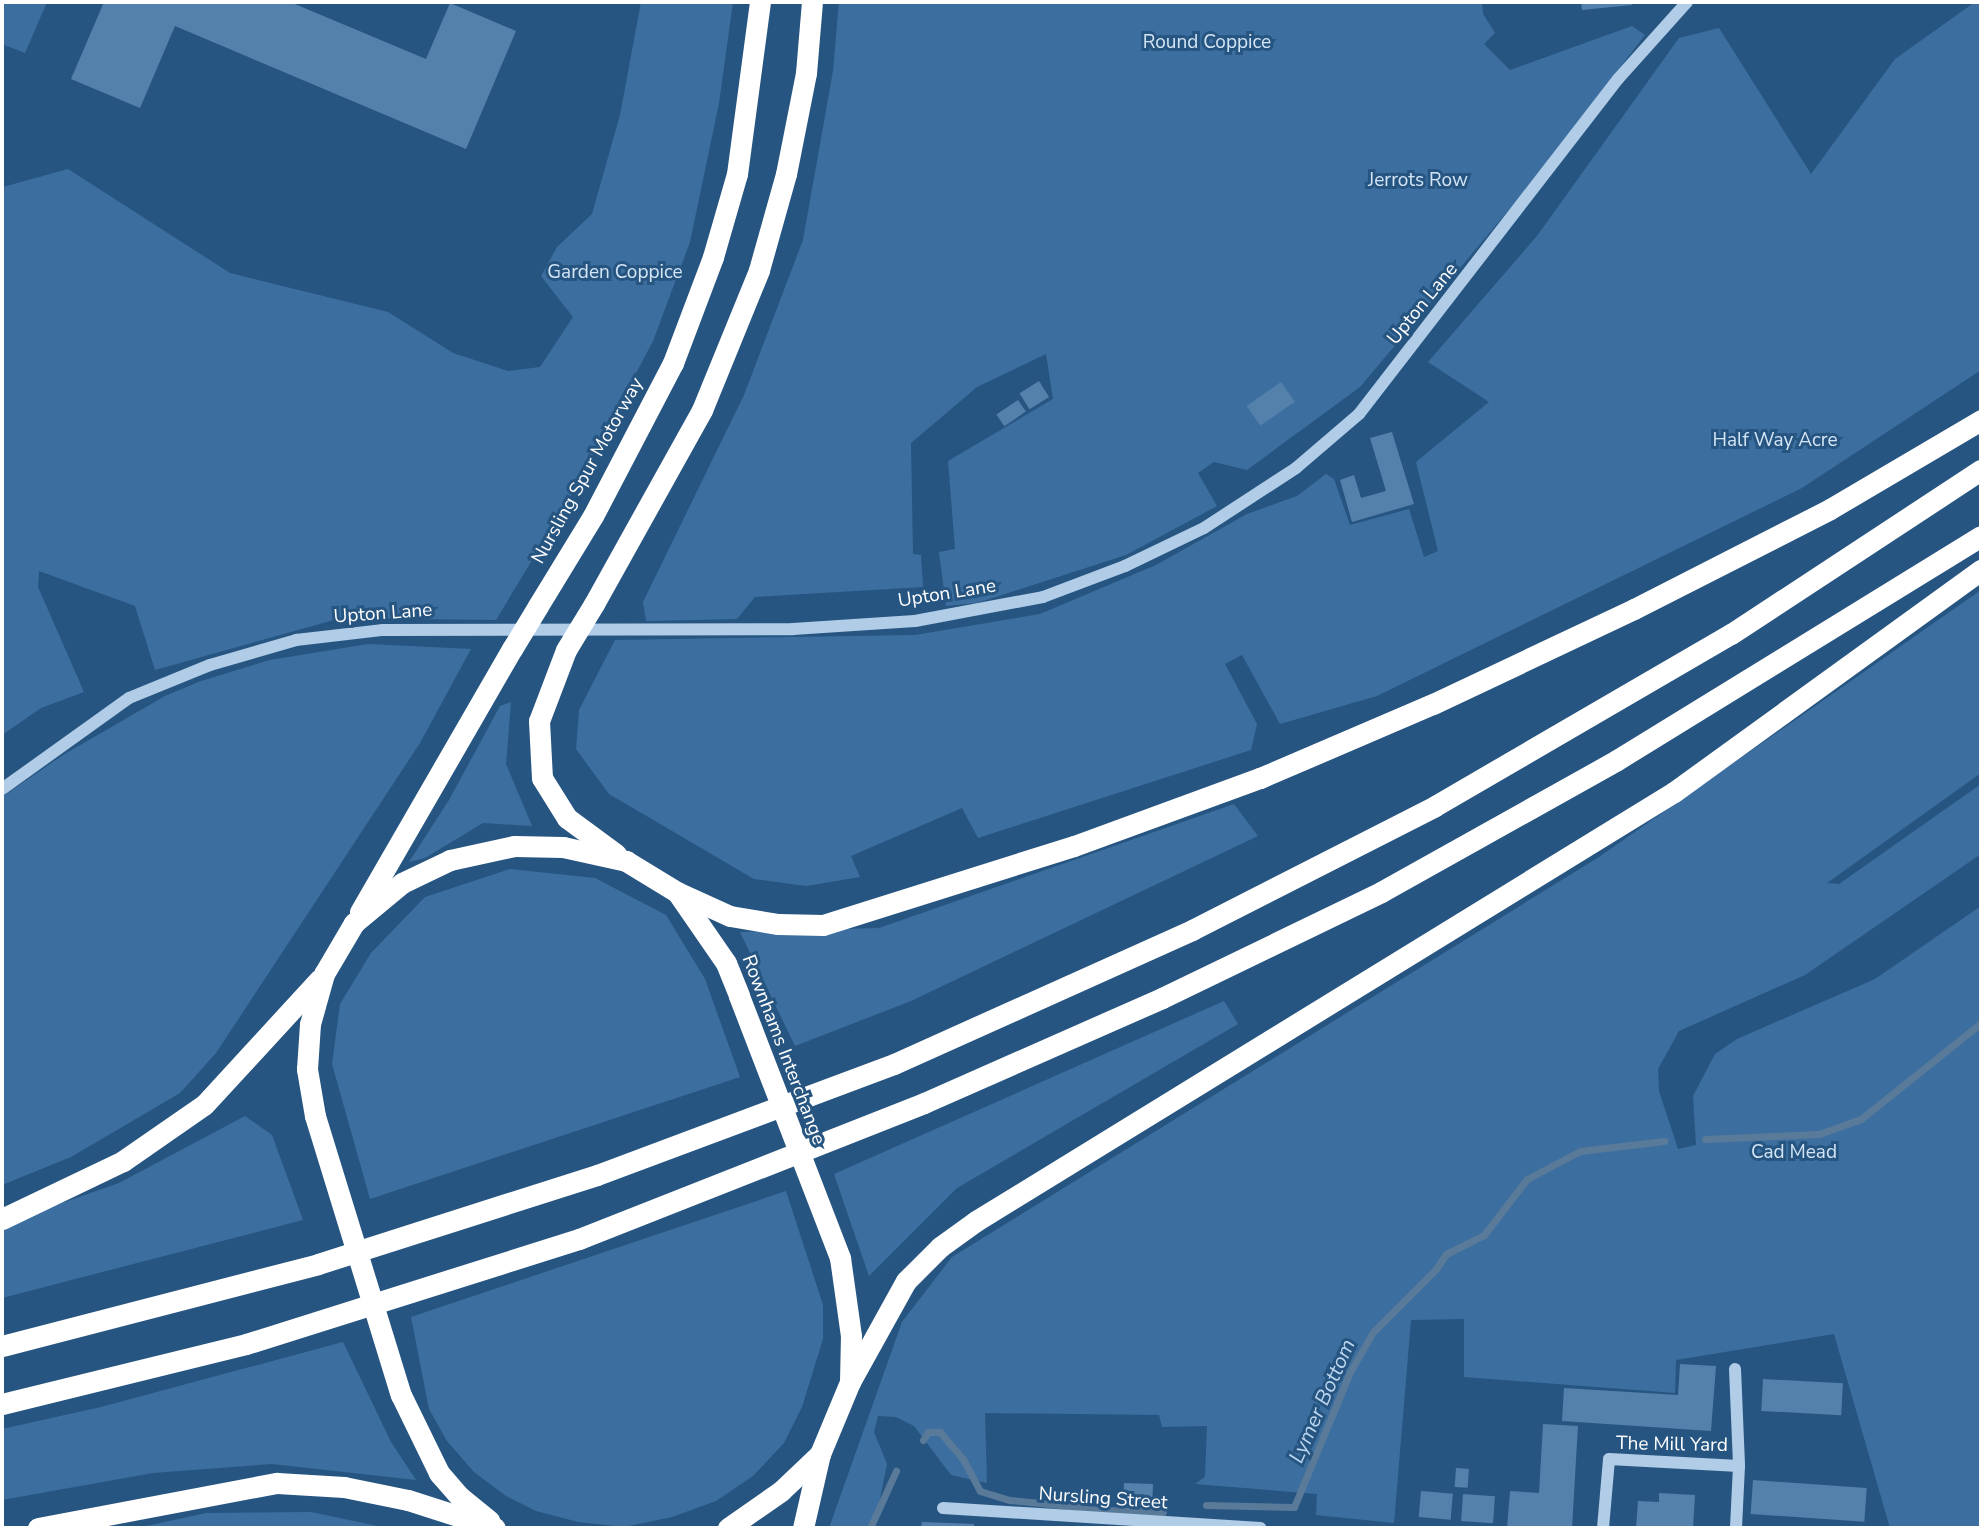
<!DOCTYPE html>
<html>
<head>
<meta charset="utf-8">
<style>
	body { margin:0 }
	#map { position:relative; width:1983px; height:1530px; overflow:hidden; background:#275581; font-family:"Nunito Sans",sans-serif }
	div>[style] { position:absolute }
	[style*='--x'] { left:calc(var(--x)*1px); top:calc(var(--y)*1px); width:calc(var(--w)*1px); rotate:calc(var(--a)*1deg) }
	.green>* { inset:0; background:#3c6f9f }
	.stream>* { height:7px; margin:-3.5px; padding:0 3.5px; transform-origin:3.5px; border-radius:3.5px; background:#5a7a99 }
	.building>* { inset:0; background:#5481ac; transform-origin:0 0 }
	.minor>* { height:12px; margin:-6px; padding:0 6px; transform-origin:6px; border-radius:6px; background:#b0cce6 }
	.highway>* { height:21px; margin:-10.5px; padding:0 10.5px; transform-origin:10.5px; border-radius:10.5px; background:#fff }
	.highway-bridge>* { height:21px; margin:-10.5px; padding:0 10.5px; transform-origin:10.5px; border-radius:10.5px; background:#fff }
	span { translate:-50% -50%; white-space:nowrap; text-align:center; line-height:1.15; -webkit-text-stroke:6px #275581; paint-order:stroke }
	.park-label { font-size:19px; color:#d3e5f5 }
	.street-label { font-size:19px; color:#fff }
	.water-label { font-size:21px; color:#bbd6ee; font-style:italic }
	.frame { position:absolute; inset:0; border:4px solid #fff; pointer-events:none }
</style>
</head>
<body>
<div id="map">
	<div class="green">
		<i style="clip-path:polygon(2px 2px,47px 2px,25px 53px,2px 44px)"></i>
		<i style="clip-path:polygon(641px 2px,733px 2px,719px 103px,690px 242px,653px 341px,576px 487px,496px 620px,341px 618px,155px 670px,135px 606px,39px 571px,38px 587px,84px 692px,41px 708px,2px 735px,3px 187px,68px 169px,230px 273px,388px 312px,453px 353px,508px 371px,540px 367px,573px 317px,541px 276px,557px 247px,592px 214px,620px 115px)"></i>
		<i style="clip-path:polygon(839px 2px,1482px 2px,1483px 14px,1495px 33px,1484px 44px,1510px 70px,1632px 26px,1645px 35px,1528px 187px,1360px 387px,1247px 470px,1214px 462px,1198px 473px,1217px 506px,1126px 555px,977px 603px,946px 606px,939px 552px,955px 549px,948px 461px,1053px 399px,1046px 354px,977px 387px,911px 443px,913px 554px,921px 555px,923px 587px,755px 597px,737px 619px,646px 621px,643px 602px,744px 395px,803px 240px,833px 71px)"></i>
		<i style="clip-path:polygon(1975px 2px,1981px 2px,1981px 370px,1802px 488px,1377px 696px,1280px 724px,1242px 655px,1225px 664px,1257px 724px,1251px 750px,978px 838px,962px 808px,851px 856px,860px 877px,806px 886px,754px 879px,609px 794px,576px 749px,579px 710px,615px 640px,915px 635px,1040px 614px,1156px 565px,1247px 514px,1297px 496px,1326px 474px,1334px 479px,1350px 525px,1409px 509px,1424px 557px,1438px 551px,1416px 462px,1489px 402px,1428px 362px,1537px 236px,1679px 38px,1719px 28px,1811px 174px,1895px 59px)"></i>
		<i style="clip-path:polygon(1981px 590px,1981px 773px,1827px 883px,1839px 884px,1981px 784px,1981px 854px,1805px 975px,1679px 1031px,1658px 1069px,1659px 1091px,1678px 1149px,1696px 1145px,1693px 1096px,1715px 1054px,1737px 1039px,1875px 979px,1981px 906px,1981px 1528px,1890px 1528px,1834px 1334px,1676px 1360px,1675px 1393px,1464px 1377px,1464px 1319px,1411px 1320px,1394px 1523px,1316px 1515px,1317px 1494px,1195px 1484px,1205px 1477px,1207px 1426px,1162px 1427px,1159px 1415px,985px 1413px,987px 1483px,951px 1475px,914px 1426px,896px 1417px,878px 1416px,874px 1432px,887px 1464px,874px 1528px,829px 1528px,902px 1322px,952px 1257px,1599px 857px)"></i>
		<i style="clip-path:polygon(368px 644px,471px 649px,420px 743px,216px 1053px,180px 1093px,71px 1157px,2px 1185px,2px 797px,63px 755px,165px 696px,201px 681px,270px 660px)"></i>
		<i style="clip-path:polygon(511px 702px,506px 764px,532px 826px,483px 823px,425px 858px,409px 862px,449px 800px,500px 706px)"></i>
		<i style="clip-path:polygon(1234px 804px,1258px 836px,911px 1001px,795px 1046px,740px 932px,879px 928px)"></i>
		<i style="clip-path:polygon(510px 869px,595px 878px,666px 915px,705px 979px,740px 1077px,370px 1199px,332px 1064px,340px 1004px,371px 953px,425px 897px)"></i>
		<i style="clip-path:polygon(1224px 1001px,1238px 1024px,957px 1188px,869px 1276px,834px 1174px)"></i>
		<i style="clip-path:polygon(245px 1116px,272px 1135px,303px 1220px,2px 1298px,2px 1224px,119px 1183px)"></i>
		<i style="clip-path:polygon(786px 1191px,823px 1305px,823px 1339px,802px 1407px,784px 1443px,753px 1476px,716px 1501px,672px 1517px,624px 1527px,578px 1522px,536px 1511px,506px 1496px,474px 1472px,447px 1441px,429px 1409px,411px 1317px)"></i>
		<i style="clip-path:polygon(343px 1342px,391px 1442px,416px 1480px,272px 1464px,153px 1473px,2px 1500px,2px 1429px,101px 1407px)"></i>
		<i style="clip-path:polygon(311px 1512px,387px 1528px,137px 1528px,206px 1513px)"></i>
	</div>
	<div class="stream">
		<i style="--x:1705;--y:1139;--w:114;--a:-2.5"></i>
		<i style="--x:1819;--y:1134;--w:45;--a:-19.7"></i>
		<i style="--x:1861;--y:1119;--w:154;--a:-38.7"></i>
		<i style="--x:923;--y:1440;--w:9;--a:-58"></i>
		<i style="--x:928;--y:1432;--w:12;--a:0"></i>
		<i style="--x:940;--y:1432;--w:35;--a:50"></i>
		<i style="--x:963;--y:1459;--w:36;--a:62"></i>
		<i style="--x:980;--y:1491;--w:31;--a:17"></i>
		<i style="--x:1010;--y:1500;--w:97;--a:5.9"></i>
		<i style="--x:1106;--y:1510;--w:57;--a:2"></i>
		<i style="--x:1206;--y:1505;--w:88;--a:1.3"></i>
		<i style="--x:1294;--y:1507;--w:146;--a:-67.5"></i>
		<i style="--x:1350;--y:1372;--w:46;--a:-60.1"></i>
		<i style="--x:1373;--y:1332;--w:89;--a:-45"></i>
		<i style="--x:1436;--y:1269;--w:18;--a:-56"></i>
		<i style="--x:1446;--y:1254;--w:42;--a:-26.6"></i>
		<i style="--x:1484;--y:1235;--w:71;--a:-52.5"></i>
		<i style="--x:1527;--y:1179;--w:60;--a:-27.8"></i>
		<i style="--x:1580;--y:1151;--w:85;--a:-6.8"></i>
		<i style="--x:870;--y:1528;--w:63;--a:-65.5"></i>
	</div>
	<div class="building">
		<i style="clip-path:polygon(104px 2px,290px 2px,426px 59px,450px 3px,516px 31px,466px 149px,175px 26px,140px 108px,71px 79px)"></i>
		<i style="clip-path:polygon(1581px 2px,1632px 2px,1632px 5px,1582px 10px)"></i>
		<i style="left:1039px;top:381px;width:19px;height:23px;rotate:58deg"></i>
		<i style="left:1281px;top:382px;width:24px;height:42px;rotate:55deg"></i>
		<i style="left:1018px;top:400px;width:14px;height:26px;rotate:56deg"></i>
		<i style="clip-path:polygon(1392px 432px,1414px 504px,1352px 522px,1340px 480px,1354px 475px,1361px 498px,1386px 491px,1370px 438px)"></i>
		<i style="clip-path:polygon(1680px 1364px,1716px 1366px,1711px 1431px,1562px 1421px,1564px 1388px,1678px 1395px)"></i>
		<i style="left:1763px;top:1379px;width:80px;height:32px;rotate:3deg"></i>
		<i style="clip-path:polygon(1543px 1424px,1578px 1426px,1572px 1528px,1507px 1528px,1510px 1491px,1539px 1493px)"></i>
		<i style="left:1456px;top:1468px;width:13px;height:19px;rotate:4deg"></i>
		<i style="left:1753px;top:1480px;width:114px;height:34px;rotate:4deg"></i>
		<i style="left:1124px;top:1483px;width:29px;height:21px;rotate:2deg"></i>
		<i style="left:1421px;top:1491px;width:32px;height:26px;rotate:5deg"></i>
		<i style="clip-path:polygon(1659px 1493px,1695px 1495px,1693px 1528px,1636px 1528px,1638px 1501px,1659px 1502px)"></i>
		<i style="left:1463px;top:1494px;width:32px;height:27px;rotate:4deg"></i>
		<i style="clip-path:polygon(922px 1522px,974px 1524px,974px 1528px,921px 1528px)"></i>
	</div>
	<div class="minor">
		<i style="--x:2;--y:789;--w:156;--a:-35.6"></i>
		<i style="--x:129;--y:698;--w:87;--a:-22.2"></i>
		<i style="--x:210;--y:665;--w:90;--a:-16.2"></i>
		<i style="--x:296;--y:640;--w:88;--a:-6.6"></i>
		<i style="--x:383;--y:630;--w:410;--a:-0.1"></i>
		<i style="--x:793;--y:629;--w:122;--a:-3.8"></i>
		<i style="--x:915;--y:621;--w:130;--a:-10.6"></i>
		<i style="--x:1043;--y:597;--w:88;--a:-20.7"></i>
		<i style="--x:1125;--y:566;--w:88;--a:-25.7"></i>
		<i style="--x:1204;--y:528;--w:110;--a:-33.1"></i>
		<i style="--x:1296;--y:468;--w:83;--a:-40.6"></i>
		<i style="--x:1359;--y:414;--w:423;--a:-52.3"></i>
		<i style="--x:1618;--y:79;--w:103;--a:-48.1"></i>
		<i style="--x:1735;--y:1369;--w:97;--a:87.6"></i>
		<i style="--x:943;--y:1508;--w:318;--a:3.6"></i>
		<i style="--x:1603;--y:1528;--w:69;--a:-85"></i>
		<i style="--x:1609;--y:1459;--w:130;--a:3.1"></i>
		<i style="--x:1739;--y:1466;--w:62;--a:92.8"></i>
	</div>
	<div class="highway">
		<i style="--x:594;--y:604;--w:222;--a:-60.9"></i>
		<i style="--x:702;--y:410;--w:151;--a:-67.8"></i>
		<i style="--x:759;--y:270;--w:100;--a:-74.3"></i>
		<i style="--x:786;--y:174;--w:103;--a:-78.8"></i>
		<i style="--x:806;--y:73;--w:71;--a:-85.2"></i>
		<i style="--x:538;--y:606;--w:105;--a:-58.6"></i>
		<i style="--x:593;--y:516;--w:173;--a:-62.4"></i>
		<i style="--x:673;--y:363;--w:113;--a:-69.3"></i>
		<i style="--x:713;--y:257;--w:86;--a:-73.9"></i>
		<i style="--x:737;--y:174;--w:174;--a:-82.4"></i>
		<i style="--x:566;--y:650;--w:76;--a:110.8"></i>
		<i style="--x:539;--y:721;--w:57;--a:87"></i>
		<i style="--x:542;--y:778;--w:47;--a:58"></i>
		<i style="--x:567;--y:818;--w:61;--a:36.3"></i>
		<i style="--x:677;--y:892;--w:58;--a:24.4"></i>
		<i style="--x:730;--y:916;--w:49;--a:9.5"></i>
		<i style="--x:778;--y:924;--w:45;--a:1.3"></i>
		<i style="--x:823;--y:925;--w:263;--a:-17.5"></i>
		<i style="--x:1074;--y:846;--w:198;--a:-20.1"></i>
		<i style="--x:1260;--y:778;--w:188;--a:-23.2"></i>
		<i style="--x:1433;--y:704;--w:222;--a:-25.3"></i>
		<i style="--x:1634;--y:609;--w:220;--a:-27"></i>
		<i style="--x:1830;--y:509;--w:175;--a:-30.5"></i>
		<i style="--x:360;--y:912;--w:304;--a:-60"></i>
		<i style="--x:315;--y:1116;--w:48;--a:-99.7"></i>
		<i style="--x:307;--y:1069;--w:45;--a:-86.2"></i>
		<i style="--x:310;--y:1024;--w:52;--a:-74.4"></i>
		<i style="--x:324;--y:974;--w:59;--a:-59.5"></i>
		<i style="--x:354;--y:923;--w:62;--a:-39.8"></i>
		<i style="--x:402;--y:883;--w:53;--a:-25.6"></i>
		<i style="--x:450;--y:860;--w:66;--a:-12.3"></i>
		<i style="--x:514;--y:846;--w:49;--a:1.2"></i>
		<i style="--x:563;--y:847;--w:65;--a:12.5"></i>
		<i style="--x:626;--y:861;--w:60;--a:31.3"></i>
		<i style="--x:677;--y:892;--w:86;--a:55.4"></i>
		<i style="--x:726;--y:963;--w:35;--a:68"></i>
		<i style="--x:2;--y:1219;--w:134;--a:-25.6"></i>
		<i style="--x:123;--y:1161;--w:98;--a:-34.7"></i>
		<i style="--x:204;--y:1105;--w:171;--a:-47.4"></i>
		<i style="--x:2;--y:1346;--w:326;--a:-14.5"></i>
		<i style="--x:318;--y:1264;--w:293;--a:-17.7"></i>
		<i style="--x:597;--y:1175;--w:317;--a:-20.5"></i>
		<i style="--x:894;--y:1064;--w:327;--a:-24.2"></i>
		<i style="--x:1192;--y:930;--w:273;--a:-27"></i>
		<i style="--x:1435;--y:806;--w:342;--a:-30.2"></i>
		<i style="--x:1731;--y:634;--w:299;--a:-33.3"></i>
		<i style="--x:850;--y:1382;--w:115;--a:-61"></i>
		<i style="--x:906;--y:1281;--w:48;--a:-45"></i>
		<i style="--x:940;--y:1247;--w:44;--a:-35.8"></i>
		<i style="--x:976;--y:1221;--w:819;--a:-31.58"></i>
		<i style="--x:1674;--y:792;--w:379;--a:-35.9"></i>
		<i style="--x:401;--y:1395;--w:87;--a:64"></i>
		<i style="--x:439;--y:1473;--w:32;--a:49"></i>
		<i style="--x:460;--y:1497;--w:38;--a:39"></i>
		<i style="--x:2;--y:1404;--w:251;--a:-13.8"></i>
		<i style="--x:246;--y:1344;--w:349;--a:-17.5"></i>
		<i style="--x:579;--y:1239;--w:371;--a:-21.5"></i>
		<i style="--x:924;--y:1103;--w:260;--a:-23.8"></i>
		<i style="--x:1162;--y:998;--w:243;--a:-25.8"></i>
		<i style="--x:1381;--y:892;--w:270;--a:-29.2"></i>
		<i style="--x:1617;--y:760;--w:427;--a:-31.6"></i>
		<i style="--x:38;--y:1528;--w:243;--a:-10.7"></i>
		<i style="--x:277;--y:1483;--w:67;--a:3.4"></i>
		<i style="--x:344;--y:1487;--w:65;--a:11.5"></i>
		<i style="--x:408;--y:1500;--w:91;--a:17.8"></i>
		<i style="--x:728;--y:1528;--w:65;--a:-34.9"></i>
		<i style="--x:781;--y:1491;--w:54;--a:-43.5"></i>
		<i style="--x:820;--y:1454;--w:78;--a:-67.4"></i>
		<i style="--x:850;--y:1382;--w:46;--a:-88.8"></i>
		<i style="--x:851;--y:1336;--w:79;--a:-98"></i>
		<i style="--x:803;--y:1528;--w:76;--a:-77.1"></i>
	</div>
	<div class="highway-bridge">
		<i style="--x:512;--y:649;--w:50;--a:-58.8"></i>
		<i style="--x:566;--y:650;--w:54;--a:-58.7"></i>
		<i style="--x:739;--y:996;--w:281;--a:68.9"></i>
		<i style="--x:315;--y:1116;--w:292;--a:72.9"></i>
	</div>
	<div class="park-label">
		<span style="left:1207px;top:43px">Round Coppice</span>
		<span style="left:1418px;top:181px">Jerrots Row</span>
		<span style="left:615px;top:273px">Garden Coppice</span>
		<span style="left:1775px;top:441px">Half Way Acre</span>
		<span style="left:1794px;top:1153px">Cad Mead</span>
	</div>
	<div class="street-label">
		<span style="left:1423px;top:304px;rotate:-51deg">Upton Lane</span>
		<span style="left:588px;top:471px;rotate:-61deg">Nursling Spur Motorway</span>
		<span style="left:947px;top:594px;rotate:-9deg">Upton Lane</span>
		<span style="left:383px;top:614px;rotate:-4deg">Upton Lane</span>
		<span style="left:783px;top:1050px;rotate:69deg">Rownhams Interchange</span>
		<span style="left:1672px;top:1445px;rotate:1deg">The Mill Yard</span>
		<span style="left:1103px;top:1499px;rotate:4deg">Nursling Street</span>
	</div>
	<div class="water-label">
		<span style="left:1322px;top:1401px;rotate:-66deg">Lymer Bottom</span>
	</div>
	<div class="frame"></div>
</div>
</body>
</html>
